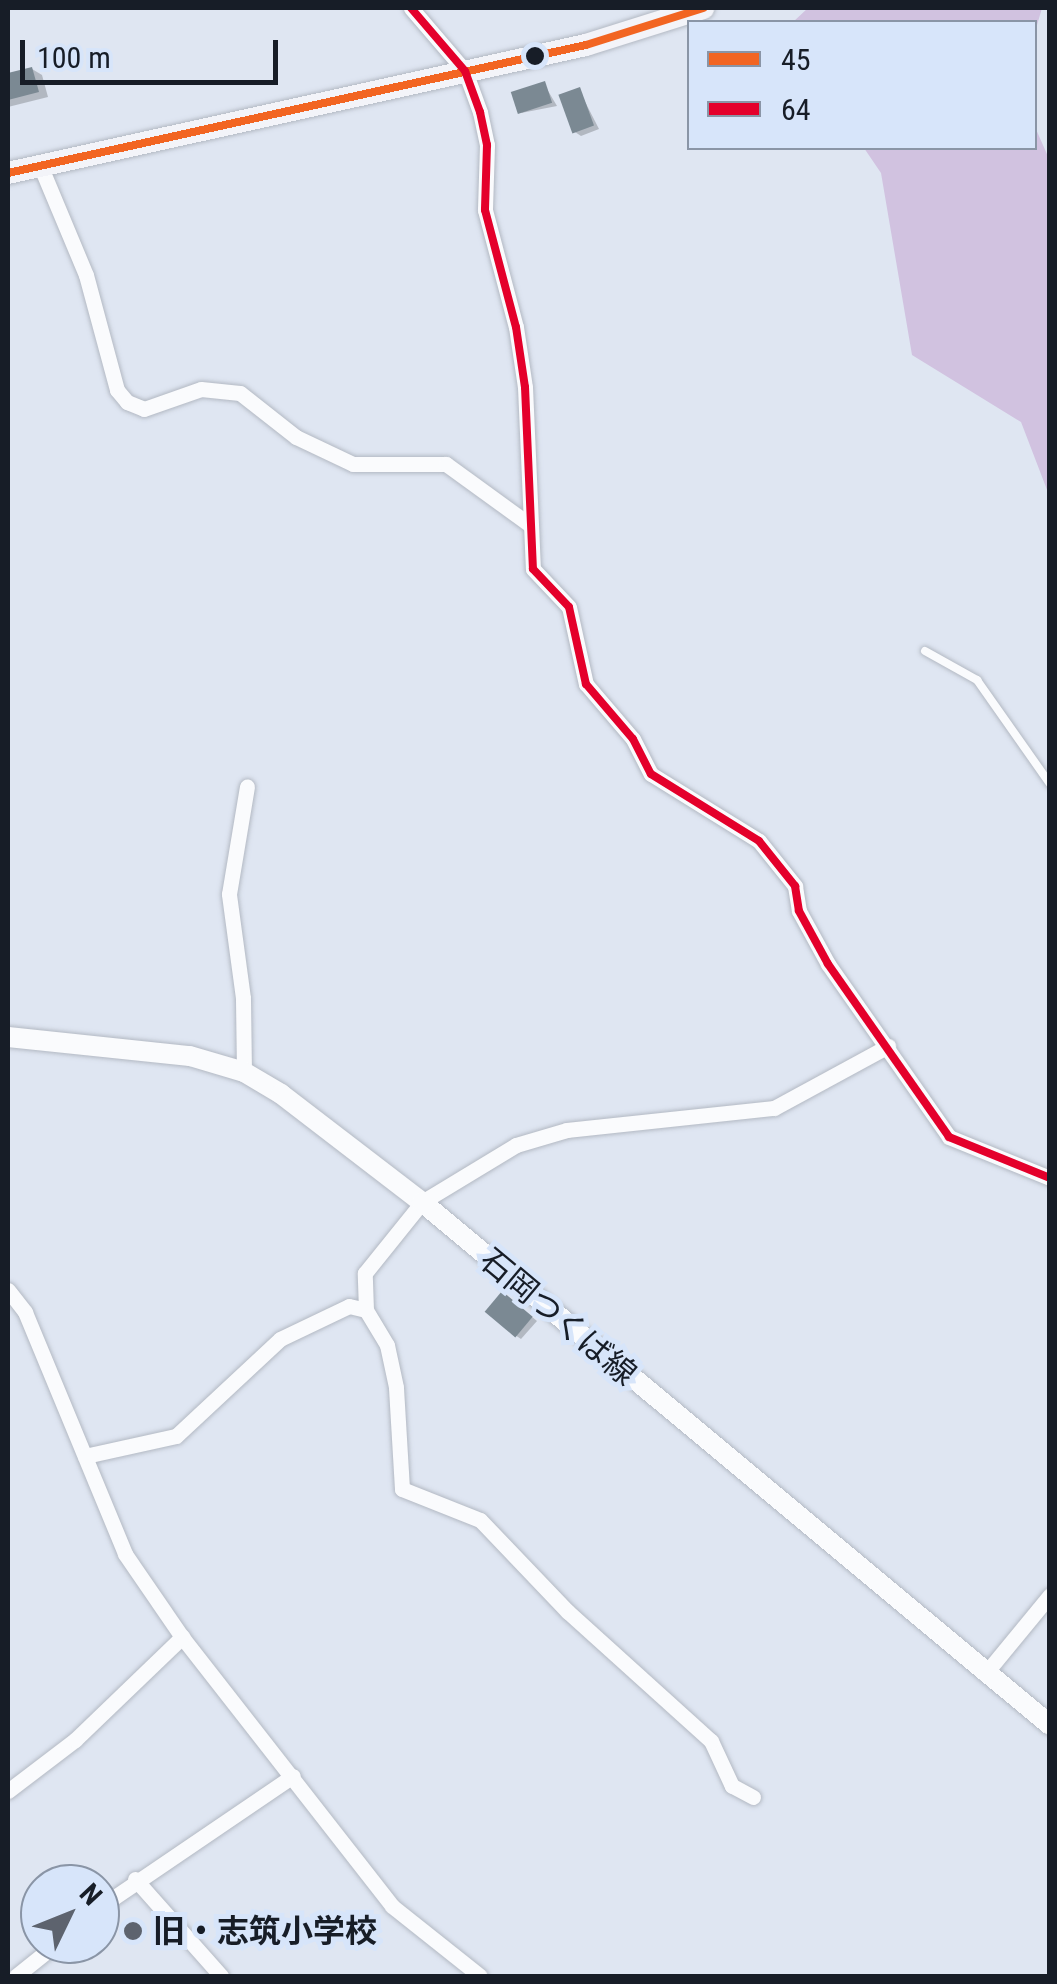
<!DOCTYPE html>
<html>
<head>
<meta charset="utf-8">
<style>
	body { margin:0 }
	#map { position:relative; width:1057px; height:1984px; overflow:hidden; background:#dfe6f2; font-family:"Roboto Condensed","Noto Sans JP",sans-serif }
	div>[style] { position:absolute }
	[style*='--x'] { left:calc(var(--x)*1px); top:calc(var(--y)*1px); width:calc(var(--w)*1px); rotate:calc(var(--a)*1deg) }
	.green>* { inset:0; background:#d1c2e0 }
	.shadow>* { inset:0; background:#0003 }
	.building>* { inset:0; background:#7b8993; transform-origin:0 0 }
	.roads { filter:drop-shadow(0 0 2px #b3b9c3) drop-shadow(0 0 2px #b3b9c3) }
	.lane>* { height:8px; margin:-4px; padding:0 4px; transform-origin:4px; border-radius:4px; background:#fafbfd }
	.street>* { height:15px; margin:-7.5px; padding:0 7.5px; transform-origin:7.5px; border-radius:7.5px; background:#fafbfd }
	.secondary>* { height:20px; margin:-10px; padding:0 10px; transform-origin:10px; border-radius:10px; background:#fafbfd }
	.primary>* { height:22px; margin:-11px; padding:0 11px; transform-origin:11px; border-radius:11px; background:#f3f4f9 }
	.bus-1>* { height:8px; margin:-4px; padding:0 4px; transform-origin:4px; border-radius:4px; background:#f26522 }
	.bus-2>* { height:8px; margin:-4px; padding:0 4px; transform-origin:4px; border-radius:4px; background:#e4002b }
	.dots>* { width:28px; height:28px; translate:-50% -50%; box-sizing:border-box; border:5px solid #d7e5fa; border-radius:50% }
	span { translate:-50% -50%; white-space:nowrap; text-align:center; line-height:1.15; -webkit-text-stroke:10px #d7e5fa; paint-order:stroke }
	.street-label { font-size:32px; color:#171d27 }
	.poi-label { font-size:32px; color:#171d27; font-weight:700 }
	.left { translate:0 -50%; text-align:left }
	.frame { position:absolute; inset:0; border:10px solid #171d27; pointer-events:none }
	.legend { position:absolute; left:687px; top:20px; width:350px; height:130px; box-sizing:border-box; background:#d7e5fa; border:2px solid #8a95a6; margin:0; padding:12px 18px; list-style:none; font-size:30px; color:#171d27 }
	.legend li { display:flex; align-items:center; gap:20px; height:50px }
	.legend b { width:50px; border:2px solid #8a95a6 }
	.north { position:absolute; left:20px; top:1864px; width:100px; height:100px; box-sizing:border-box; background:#d7e5fa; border:2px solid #8a95a6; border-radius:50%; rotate:47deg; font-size:28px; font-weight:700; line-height:40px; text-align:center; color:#171d27 }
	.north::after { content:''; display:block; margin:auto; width:35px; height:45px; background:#5d636e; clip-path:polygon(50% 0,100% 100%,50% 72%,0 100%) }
	.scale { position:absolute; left:20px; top:40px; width:258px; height:45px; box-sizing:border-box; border:5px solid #171d27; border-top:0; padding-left:12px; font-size:30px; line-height:35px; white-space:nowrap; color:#171d27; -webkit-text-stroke:8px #d7e5fa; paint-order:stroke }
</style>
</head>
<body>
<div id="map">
	<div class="green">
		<i style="clip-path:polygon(808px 8px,1042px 8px,1035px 32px,1034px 22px,793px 22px)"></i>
		<i style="clip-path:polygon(1035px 127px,1050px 161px,1049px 495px,1021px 422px,912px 355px,881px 173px,864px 148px,1034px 148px)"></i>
	</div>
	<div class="shadow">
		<i style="clip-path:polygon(32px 69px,42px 75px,48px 97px,8px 107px,8px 75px)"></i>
		<i style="clip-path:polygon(544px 84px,557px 106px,521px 113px)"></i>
		<i style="clip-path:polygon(579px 90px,599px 129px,581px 136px,575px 132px)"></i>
		<i style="clip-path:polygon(509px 1298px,537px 1321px,521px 1339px,515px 1335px)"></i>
	</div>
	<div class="building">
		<i style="clip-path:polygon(32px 67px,39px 92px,8px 100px,8px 73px)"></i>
		<i style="left:545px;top:81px;width:23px;height:36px;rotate:72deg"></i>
		<i style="left:580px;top:87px;width:41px;height:23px;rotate:70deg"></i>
		<i style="left:502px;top:1291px;width:40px;height:27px;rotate:40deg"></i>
	</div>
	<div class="roads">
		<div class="lane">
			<i style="--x:925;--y:651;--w:60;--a:29.1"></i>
			<i style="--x:977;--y:680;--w:127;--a:54.9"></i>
		</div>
		<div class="street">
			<i style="--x:411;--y:8;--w:83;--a:49.4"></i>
			<i style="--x:465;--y:71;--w:44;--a:69.9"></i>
			<i style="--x:480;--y:112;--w:34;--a:78"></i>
			<i style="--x:487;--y:145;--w:65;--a:91.8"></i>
			<i style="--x:485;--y:210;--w:121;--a:75.2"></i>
			<i style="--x:516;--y:327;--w:61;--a:81.5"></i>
			<i style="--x:525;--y:387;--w:182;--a:87.5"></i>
			<i style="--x:533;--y:569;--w:52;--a:46.5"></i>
			<i style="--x:569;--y:607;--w:79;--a:77.6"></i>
			<i style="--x:586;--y:684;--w:72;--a:49.5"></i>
			<i style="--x:633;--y:739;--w:39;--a:63"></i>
			<i style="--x:651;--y:774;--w:127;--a:31.8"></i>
			<i style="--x:759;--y:841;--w:58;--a:51.3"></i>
			<i style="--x:795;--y:886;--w:25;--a:81"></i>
			<i style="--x:799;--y:911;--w:60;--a:61.3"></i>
			<i style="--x:828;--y:964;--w:211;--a:55"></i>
			<i style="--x:949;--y:1137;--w:109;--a:22.1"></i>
			<i style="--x:40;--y:165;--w:119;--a:67.3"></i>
			<i style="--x:86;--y:275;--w:119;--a:74.9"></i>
			<i style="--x:117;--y:390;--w:16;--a:50"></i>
			<i style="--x:127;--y:402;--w:18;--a:22"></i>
			<i style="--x:144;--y:409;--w:60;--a:-19.3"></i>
			<i style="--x:201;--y:389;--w:39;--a:6"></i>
			<i style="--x:240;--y:393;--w:71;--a:38.2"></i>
			<i style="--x:296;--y:437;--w:63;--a:25.3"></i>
			<i style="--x:353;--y:464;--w:93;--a:0"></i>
			<i style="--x:446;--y:464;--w:104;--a:36"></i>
			<i style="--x:244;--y:1072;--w:74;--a:-90.8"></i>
			<i style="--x:243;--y:998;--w:105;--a:-97.7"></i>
			<i style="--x:229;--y:894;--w:109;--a:-80.5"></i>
			<i style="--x:8;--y:1290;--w:28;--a:52"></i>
			<i style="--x:25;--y:1312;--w:262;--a:67.5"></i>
			<i style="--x:125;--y:1554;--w:101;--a:55.5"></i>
			<i style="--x:182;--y:1637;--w:341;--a:52"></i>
			<i style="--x:392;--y:1906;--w:112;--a:38.5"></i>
			<i style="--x:85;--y:1456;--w:93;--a:-12.4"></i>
			<i style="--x:176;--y:1436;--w:142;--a:-43"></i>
			<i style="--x:280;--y:1339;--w:76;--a:-25.6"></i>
			<i style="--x:349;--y:1306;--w:17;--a:13"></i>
			<i style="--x:985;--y:1674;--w:102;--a:-50.6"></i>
			<i style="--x:8;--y:1791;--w:84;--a:-37.3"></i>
			<i style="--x:75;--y:1740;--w:149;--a:-43.9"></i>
			<i style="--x:753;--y:1797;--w:24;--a:-152"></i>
			<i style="--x:732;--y:1786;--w:50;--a:-115"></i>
			<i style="--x:711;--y:1741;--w:193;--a:-137.9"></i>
			<i style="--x:568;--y:1612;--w:127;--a:-133.7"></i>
			<i style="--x:480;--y:1520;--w:84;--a:-158.3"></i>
			<i style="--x:402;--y:1489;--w:102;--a:-93.4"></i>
			<i style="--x:396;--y:1387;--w:43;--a:-102.1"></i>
			<i style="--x:387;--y:1345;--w:41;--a:-121"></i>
			<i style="--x:366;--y:1310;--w:37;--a:-92"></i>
			<i style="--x:365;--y:1273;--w:91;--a:-51.2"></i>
			<i style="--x:422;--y:1202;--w:110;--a:-31.2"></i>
			<i style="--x:516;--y:1145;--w:53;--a:-16.4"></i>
			<i style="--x:567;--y:1130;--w:208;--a:-6.1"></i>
			<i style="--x:774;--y:1108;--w:130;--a:-28.5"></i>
			<i style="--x:135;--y:1879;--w:130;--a:48.4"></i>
			<i style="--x:100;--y:1907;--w:233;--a:-34.2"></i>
			<i style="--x:16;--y:1976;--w:51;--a:-38.7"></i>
		</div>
		<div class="secondary">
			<i style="--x:8;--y:1037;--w:183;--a:6"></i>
			<i style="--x:190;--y:1056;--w:56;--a:16.5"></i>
			<i style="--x:244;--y:1072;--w:43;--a:30.7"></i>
			<i style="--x:281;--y:1094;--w:178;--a:37.5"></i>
			<i style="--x:422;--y:1202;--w:817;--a:39.79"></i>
		</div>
		<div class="primary">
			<i style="--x:8;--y:173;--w:592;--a:-12.49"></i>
			<i style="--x:586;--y:45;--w:123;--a:-17.5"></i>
		</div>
	</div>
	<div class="bus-1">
		<i style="--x:8;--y:173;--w:592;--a:-12.49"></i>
		<i style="--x:586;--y:45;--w:123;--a:-17.5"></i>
	</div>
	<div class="bus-2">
		<i style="--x:411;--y:8;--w:83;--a:49.4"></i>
		<i style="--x:465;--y:71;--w:44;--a:69.9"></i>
		<i style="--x:480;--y:112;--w:34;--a:78"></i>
		<i style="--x:487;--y:145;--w:65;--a:91.8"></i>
		<i style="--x:485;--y:210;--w:121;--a:75.2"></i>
		<i style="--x:516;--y:327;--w:61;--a:81.5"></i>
		<i style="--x:525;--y:387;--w:182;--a:87.5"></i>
		<i style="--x:533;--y:569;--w:52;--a:46.5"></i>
		<i style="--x:569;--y:607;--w:79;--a:77.6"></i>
		<i style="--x:586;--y:684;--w:72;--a:49.5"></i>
		<i style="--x:633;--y:739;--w:39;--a:63"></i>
		<i style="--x:651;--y:774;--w:127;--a:31.8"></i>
		<i style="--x:759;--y:841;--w:58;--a:51.3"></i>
		<i style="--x:795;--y:886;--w:25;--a:81"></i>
		<i style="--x:799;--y:911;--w:60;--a:61.3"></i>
		<i style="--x:828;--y:964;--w:211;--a:55"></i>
		<i style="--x:949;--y:1137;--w:109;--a:22.1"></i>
	</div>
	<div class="dots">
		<i style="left:535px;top:56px;background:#171d27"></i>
		<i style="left:133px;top:1931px;background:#5d636e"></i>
	</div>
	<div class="street-label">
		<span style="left:558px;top:1317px;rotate:40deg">石岡つくば線</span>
	</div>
	<div class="poi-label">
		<span class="left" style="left:153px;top:1931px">旧・志筑小学校</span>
	</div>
	<div class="frame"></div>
	<ul class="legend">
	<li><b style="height:12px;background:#f26522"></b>45</li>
	<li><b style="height:12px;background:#e4002b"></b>64</li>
	</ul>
	<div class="north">N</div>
	<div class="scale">100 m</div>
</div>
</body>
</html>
